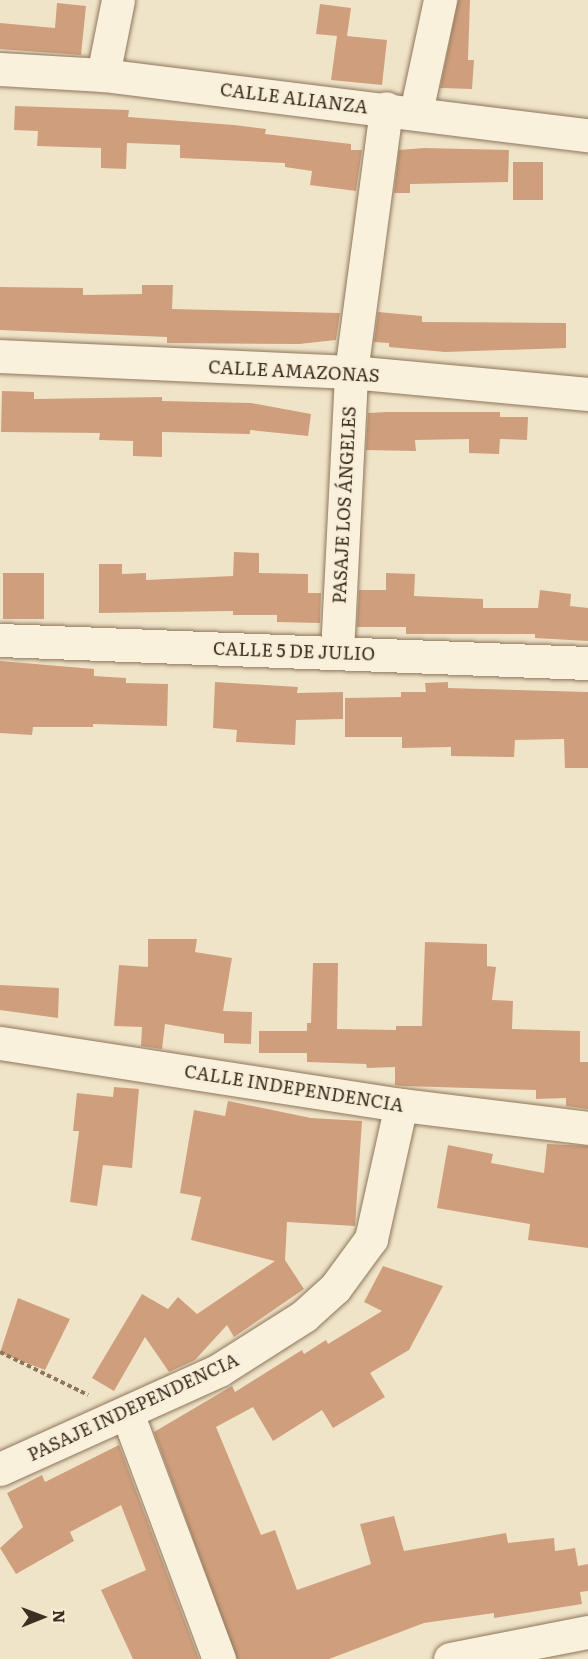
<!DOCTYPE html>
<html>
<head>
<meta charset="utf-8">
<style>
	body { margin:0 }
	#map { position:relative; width:588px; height:1659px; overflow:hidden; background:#f0e4c8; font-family:Literata,serif }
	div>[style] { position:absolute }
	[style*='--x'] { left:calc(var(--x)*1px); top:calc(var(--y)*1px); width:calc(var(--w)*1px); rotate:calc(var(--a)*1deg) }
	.building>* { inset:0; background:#cf9f7d; transform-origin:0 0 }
	.path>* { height:4px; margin-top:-2px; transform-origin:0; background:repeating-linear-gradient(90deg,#8d765c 0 4.5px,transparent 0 7.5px) }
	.roads { filter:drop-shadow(0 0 2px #8d765c) drop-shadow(0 0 2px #8d765c) }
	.minor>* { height:33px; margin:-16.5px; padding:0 16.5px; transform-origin:16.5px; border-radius:16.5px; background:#faf1dc }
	span { translate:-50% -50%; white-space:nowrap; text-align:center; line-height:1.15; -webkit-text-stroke:4.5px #f7eed8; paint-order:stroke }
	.street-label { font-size:18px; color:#3d2e20 }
	.north { position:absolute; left:12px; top:1587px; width:60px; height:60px; -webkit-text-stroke:4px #f7eed8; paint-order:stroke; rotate:89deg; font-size:16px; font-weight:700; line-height:24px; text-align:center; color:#3d2e20 }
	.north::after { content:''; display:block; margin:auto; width:21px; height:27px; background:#3d2e20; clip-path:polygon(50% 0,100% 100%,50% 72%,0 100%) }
</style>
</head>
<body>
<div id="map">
	<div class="building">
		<i style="clip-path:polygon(458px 0,470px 0,468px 60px,474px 60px,472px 89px,440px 88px)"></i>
		<i style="clip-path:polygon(57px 3px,86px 6px,81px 55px,0 49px,0 23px,55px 28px)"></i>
		<i style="clip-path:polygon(320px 4px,351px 8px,347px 36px,387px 40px,382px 85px,331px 80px,337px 36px,316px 34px)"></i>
		<i style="clip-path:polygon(15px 106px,129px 110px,128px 117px,234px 125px,266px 129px,265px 134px,351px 144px,351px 150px,362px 150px,356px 191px,310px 185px,312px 171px,285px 167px,285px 163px,180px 158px,180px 145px,127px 143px,126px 169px,101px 168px,101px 148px,37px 146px,38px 131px,14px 130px)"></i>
		<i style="clip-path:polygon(424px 148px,509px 150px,508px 182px,410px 184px,410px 193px,394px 193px,399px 150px)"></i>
		<i style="left:513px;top:162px;width:30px;height:38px"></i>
		<i style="clip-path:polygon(142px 285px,173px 285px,172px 309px,340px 313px,336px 340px,299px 344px,167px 343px,167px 337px,0 330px,0 287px,83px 288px,83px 295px,142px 294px)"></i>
		<i style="clip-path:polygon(378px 312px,422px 316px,422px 322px,566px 323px,566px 348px,445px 352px,389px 347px,389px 343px,374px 342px)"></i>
		<i style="clip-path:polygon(2px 391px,34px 392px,34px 399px,162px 397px,162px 401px,251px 403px,311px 414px,308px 436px,250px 430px,250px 434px,162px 432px,162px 457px,133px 456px,133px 441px,99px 440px,100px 433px,1px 432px)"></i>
		<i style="clip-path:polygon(386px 412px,500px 412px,500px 417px,528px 417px,527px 440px,500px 439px,499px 454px,469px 453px,469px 439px,415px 440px,416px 451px,366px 450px,368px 413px)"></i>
		<i style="clip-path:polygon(234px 552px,259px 553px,259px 573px,308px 574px,308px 593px,321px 593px,320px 623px,277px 622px,277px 615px,233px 615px,233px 611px,99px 613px,99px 564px,122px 564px,122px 574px,146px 573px,146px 580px,233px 576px)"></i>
		<i style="left:3px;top:573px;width:41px;height:46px"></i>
		<i style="clip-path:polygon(386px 573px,415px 574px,414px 596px,483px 599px,483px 608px,538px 608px,540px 590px,571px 594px,570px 606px,588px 608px,588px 641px,535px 638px,535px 634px,406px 634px,406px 627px,357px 627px,359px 590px,386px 590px)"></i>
		<i style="clip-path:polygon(0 661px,94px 669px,94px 676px,126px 678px,126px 683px,168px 684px,167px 726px,93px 724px,93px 727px,33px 727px,32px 735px,0 733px)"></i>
		<i style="clip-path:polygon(215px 682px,298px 687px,297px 693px,343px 692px,343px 719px,296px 720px,295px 745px,236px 742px,237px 730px,213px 728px)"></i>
		<i style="clip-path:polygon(448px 682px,448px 688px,588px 692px,588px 768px,565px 768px,564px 739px,515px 740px,514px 757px,451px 756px,451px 747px,402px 748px,402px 737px,345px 737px,345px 698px,401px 697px,401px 692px,426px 692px,425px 683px)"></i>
		<i style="clip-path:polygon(148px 939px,197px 939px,195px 952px,232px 958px,223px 1011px,252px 1012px,251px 1044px,224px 1043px,224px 1034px,165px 1024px,162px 1049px,141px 1046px,142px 1027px,114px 1026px,119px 965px,148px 967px)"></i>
		<i style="clip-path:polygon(425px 942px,487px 944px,487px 966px,496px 967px,492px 1000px,513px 1001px,512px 1029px,580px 1031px,580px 1062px,588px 1062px,588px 1109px,566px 1106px,566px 1098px,536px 1099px,536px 1090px,404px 1086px,395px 1085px,395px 1067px,367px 1068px,366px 1064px,307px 1062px,307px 1053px,259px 1053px,259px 1031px,307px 1031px,307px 1023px,311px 1023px,313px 963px,338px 963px,337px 1029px,396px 1030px,396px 1026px,422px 1026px)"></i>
		<i style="clip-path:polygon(0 985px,59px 988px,58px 1018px,0 1010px)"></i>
		<i style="clip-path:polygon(114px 1087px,139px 1089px,132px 1168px,103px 1165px,97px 1206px,70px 1202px,79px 1131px,73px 1131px,77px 1093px,113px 1097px)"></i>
		<i style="clip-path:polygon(228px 1101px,311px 1118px,362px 1121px,355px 1226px,287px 1222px,285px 1260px,304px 1289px,234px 1337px,227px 1325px,195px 1360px,169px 1372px,145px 1337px,114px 1391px,92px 1378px,142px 1294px,168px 1309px,178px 1297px,197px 1314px,275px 1261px,191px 1240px,201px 1197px,180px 1193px,194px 1110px,225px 1116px)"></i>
		<i style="clip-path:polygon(547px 1144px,588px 1146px,588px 1248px,528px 1240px,530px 1224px,437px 1208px,448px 1145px,493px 1154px,491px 1163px,544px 1173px)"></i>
		<i style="clip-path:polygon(383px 1266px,443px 1286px,409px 1350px,370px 1373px,385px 1397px,333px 1428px,322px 1410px,273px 1441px,253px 1407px,216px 1427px,261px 1535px,275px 1530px,297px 1590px,371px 1564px,360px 1524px,394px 1516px,404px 1551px,506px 1533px,508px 1543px,554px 1538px,555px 1551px,575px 1548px,578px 1566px,588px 1564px,588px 1591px,580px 1592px,582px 1604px,494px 1618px,494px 1613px,424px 1623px,329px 1659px,237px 1659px,154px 1432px,232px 1386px,235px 1392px,302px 1350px,304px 1354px,326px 1340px,328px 1344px,382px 1311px,364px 1302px)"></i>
		<i style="clip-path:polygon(18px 1298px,70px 1319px,45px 1370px,0 1353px)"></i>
		<i style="clip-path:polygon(119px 1445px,199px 1659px,133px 1659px,101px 1590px,146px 1570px,121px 1505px,70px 1532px,74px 1541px,16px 1574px,0 1548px,23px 1527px,7px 1493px,42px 1475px,45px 1482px)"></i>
	</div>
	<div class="path">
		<i style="--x:0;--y:1352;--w:98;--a:26"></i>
	</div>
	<div class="roads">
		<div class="minor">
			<i style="--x:0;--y:69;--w:103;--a:3.3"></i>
			<i style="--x:103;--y:75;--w:489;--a:7.1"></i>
			<i style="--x:103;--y:75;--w:76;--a:-78.7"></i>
			<i style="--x:416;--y:112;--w:115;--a:-77.9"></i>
			<i style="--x:0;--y:356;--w:351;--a:2.6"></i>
			<i style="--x:351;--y:372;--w:238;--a:5.3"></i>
			<i style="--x:0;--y:640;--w:588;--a:2.24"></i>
			<i style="--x:337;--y:652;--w:280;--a:-87.1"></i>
			<i style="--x:351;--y:372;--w:266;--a:-82.4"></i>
			<i style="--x:0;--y:1043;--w:406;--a:8.8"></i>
			<i style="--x:401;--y:1105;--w:188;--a:7"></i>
			<i style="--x:127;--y:1413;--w:263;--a:69.5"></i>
			<i style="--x:0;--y:1469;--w:240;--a:-24.3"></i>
			<i style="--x:219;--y:1370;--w:101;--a:-32.4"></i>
			<i style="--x:304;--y:1316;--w:42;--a:-42.1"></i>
			<i style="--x:335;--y:1288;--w:61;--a:-53.7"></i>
			<i style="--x:371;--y:1239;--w:137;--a:-77.4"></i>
			<i style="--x:450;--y:1659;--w:141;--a:-11.1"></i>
		</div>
	</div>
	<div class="street-label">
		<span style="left:294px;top:98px;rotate:7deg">CALLE ALIANZA</span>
		<span style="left:294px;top:371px;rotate:3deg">CALLE AMAZONAS</span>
		<span style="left:344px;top:505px;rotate:-87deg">PASAJE LOS ÁNGELES</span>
		<span style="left:294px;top:651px;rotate:2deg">CALLE 5 DE JULIO</span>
		<span style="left:294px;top:1088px;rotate:9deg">CALLE INDEPENDENCIA</span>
		<span style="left:133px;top:1407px;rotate:-25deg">PASAJE INDEPENDENCIA</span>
	</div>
	<div class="north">N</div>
</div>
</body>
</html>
